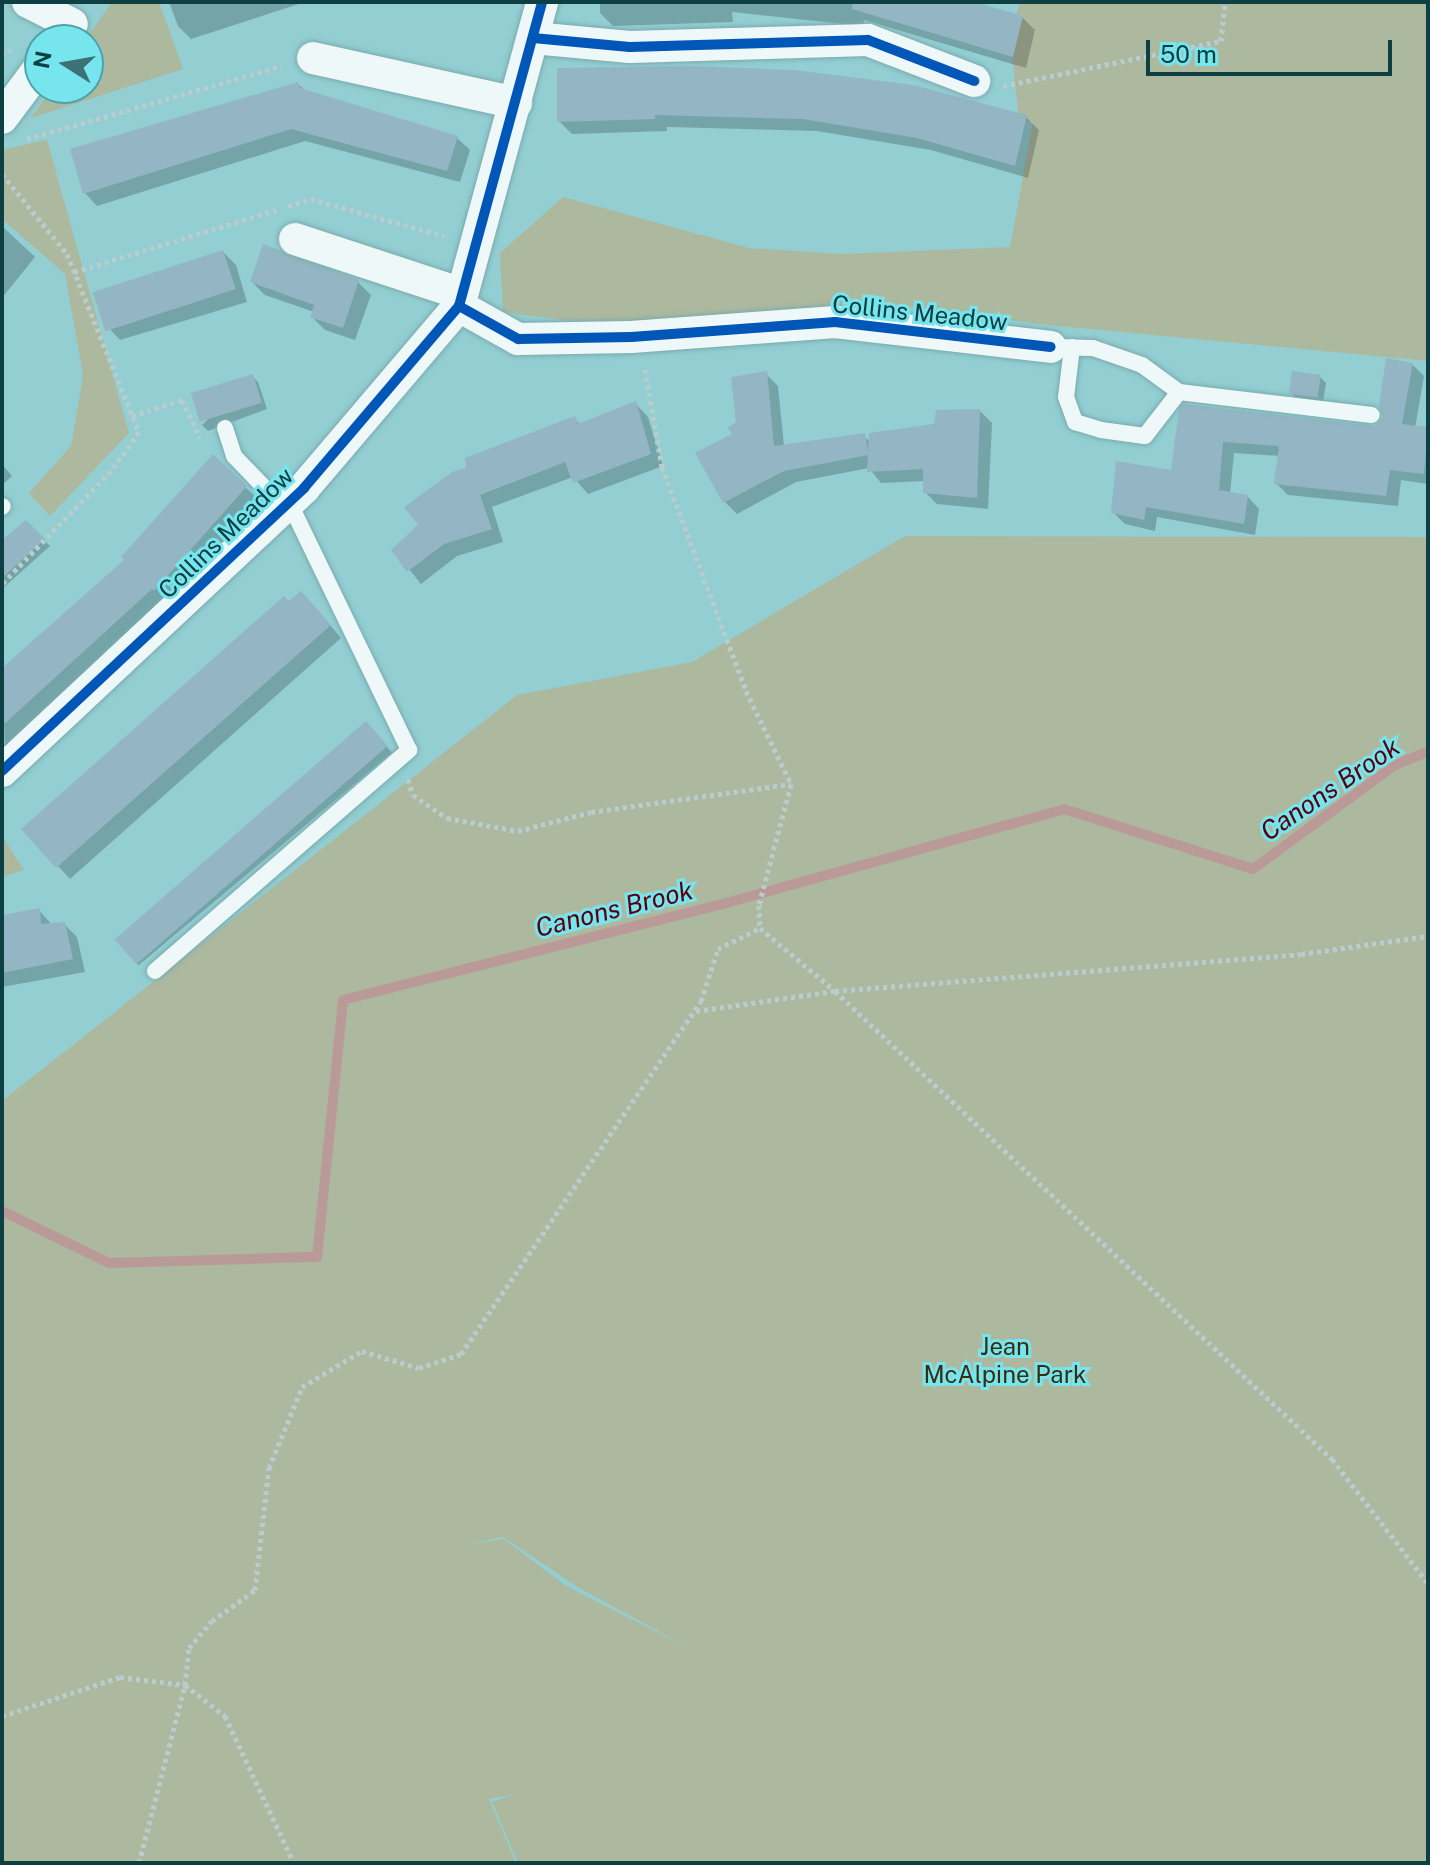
<!DOCTYPE html>
<html>
<head>
<meta charset="utf-8">
<style>
	body { margin:0 }
	#map { position:relative; width:1430px; height:1865px; overflow:hidden; background:#92ced2; font-family:"Public Sans",sans-serif }
	div>[style] { position:absolute }
	[style*='--x'] { left:calc(var(--x)*1px); top:calc(var(--y)*1px); width:calc(var(--w)*1px); rotate:calc(var(--a)*1deg) }
	.green>* { inset:0; background:#adb99f }
	.shadow>* { inset:0; background:#0003; transform-origin:0 0 }
	.stream>* { height:10px; margin:-5px; padding:0 5px; transform-origin:5px; border-radius:5px; background:#b99a99 }
	.building>* { inset:0; background:#94b6c4; transform-origin:0 0 }
	.path>* { height:5px; margin-top:-2.5px; transform-origin:0; background:repeating-linear-gradient(90deg,#b9ccce 0 4px,transparent 0 8px) }
	.roads { filter:drop-shadow(0 0 2px #7aabae) drop-shadow(0 0 2px #7aabae) }
	.lane>* { height:16px; margin:-8px; padding:0 8px; transform-origin:8px; border-radius:8px; background:#eff8f8 }
	.street>* { height:32px; margin:-16px; padding:0 16px; transform-origin:16px; border-radius:16px; background:#eff8f8 }
	.cycleway>* { height:10px; margin:-5px; padding:0 5px; transform-origin:5px; border-radius:5px; background:#0057b8 }
	span { translate:-50% -50%; white-space:nowrap; text-align:center; line-height:1.15; -webkit-text-stroke:6px #77e5ed; paint-order:stroke }
	.street-label { font-size:24px; color:#0e4043 }
	.park-label { font-size:24px; color:#3b2c10 }
	.water-label { font-size:26px; color:#59000e; font-style:italic }
	.frame { position:absolute; inset:0; border:4px solid #0e4043; pointer-events:none }
	.north { position:absolute; left:24px; top:24px; width:80px; height:80px; box-sizing:border-box; background:#77e5ed; border:2px solid #4da3a9; border-radius:50%; rotate:281deg; font-size:22px; font-weight:700; line-height:32px; text-align:center; color:#0e4043 }
	.north::after { content:''; display:block; margin:auto; width:28px; height:36px; background:#3c7275; clip-path:polygon(50% 0,100% 100%,50% 72%,0 100%) }
	.scale { position:absolute; left:1146px; top:40px; width:246px; height:36px; box-sizing:border-box; border:4px solid #0e4043; border-top:0; padding-left:10px; font-size:24px; line-height:28px; white-space:nowrap; color:#0e4043; -webkit-text-stroke:6px #77e5ed; paint-order:stroke }
</style>
</head>
<body>
<div id="map">
	<div class="green">
		<i style="clip-path:polygon(112px 2px,159px 2px,183px 69px,31px 118px,52px 88px,88px 88px,85px 40px)"></i>
		<i style="clip-path:polygon(1020px 2px,1428px 2px,1428px 361px,1048px 325px,911px 307px,636px 329px,503px 312px,500px 253px,563px 197px,749px 248px,840px 254px,1010px 247px,1033px 122px,1019px 120px,1010px 37px)"></i>
		<i style="clip-path:polygon(47px 140px,129px 433px,50px 516px,29px 493px,71px 446px,83px 375px,65px 274px,2px 219px,2px 154px,5px 149px)"></i>
		<i style="clip-path:polygon(evenodd,1428px 524px,1428px 1863px,518px 1863px,492px 1802px,515px 1794px,489px 1799px,516px 1863px,2px 1863px,2px 1101px,517px 695px,692px 662px,905px 536px,1426px 537px,1428px 524px,503px 1537px,579px 1588px,693px 1650px,566px 1586px,504px 1539px,465px 1545px,503px 1537px)"></i>
		<i style="clip-path:polygon(2px 836px,24px 870px,2px 877px)"></i>
	</div>
	<div class="shadow">
		<i style="clip-path:polygon(169px 2px,305px 2px,191px 39px,178px 26px)"></i>
		<i style="clip-path:polygon(600px 2px,968px 2px,1022px 17px,1035px 30px,1026px 68px,864px 20px,863px 26px,732px 12px,733px 22px,613px 26px,600px 13px)"></i>
		<i style="clip-path:polygon(794px 72px,1026px 117px,1039px 130px,1028px 178px,931px 150px,817px 131px,667px 127px,667px 131px,572px 134px,559px 121px)"></i>
		<i style="clip-path:polygon(298px 84px,307px 92px,457px 138px,470px 150px,460px 182px,305px 141px,97px 206px,85px 193px)"></i>
		<i style="clip-path:polygon(2px 226px,35px 257px,2px 298px)"></i>
		<i style="clip-path:polygon(223px 252px,236px 265px,247px 302px,120px 340px,108px 327px)"></i>
		<i style="clip-path:polygon(252px 282px,358px 282px,371px 295px,355px 340px,325px 330px,312px 317px,314px 312px,265px 295px)"></i>
		<i style="clip-path:polygon(1412px 364px,1424px 376px,1415px 428px,1428px 429px,1428px 484px,1401px 480px,1398px 506px,1288px 495px,1276px 483px,1280px 456px,1234px 453px,1230px 494px,1248px 497px,1259px 509px,1255px 535px,1157px 517px,1155px 531px,1125px 524px,1113px 512px,1173px 472px,1181px 410px,1377px 428px)"></i>
		<i style="clip-path:polygon(766px 374px,778px 386px,784px 446px,864px 436px,870px 442px,980px 411px,992px 423px,988px 509px,937px 504px,925px 492px,925px 481px,881px 483px,869px 468px,796px 482px,737px 514px,725px 502px,735px 435px)"></i>
		<i style="clip-path:polygon(252px 376px,258px 382px,267px 409px,208px 431px,202px 425px)"></i>
		<i style="clip-path:polygon(1320px 377px,1326px 383px,1323px 402px,1297px 399px,1291px 393px)"></i>
		<i style="clip-path:polygon(636px 404px,648px 417px,663px 466px,588px 494px,573px 477px,492px 507px,503px 542px,457px 556px,421px 584px,394px 550px,421px 525px,468px 469px,575px 419px,581px 425px)"></i>
		<i style="clip-path:polygon(213px 457px,259px 500px,168px 602px,5px 748px,2px 670px,126px 560px)"></i>
		<i style="clip-path:polygon(2px 464px,12px 476px,2px 485px)"></i>
		<i style="clip-path:polygon(26px 523px,50px 546px,2px 589px,2px 543px)"></i>
		<i style="clip-path:polygon(289px 603px,313px 605px,341px 638px,70px 879px,24px 829px)"></i>
		<i style="left:372px;top:729px;width:31px;height:331px;rotate:50deg"></i>
		<i style="clip-path:polygon(39px 910px,52px 925px,64px 924px,77px 937px,85px 972px,2px 987px,2px 917px)"></i>
	</div>
	<div class="stream">
		<i style="--x:2;--y:1211;--w:119;--a:25.9"></i>
		<i style="--x:109;--y:1263;--w:208;--a:-1.7"></i>
		<i style="--x:317;--y:1257;--w:258;--a:-84.2"></i>
		<i style="--x:343;--y:1000;--w:395;--a:-14.2"></i>
		<i style="--x:726;--y:903;--w:351;--a:-15.5"></i>
		<i style="--x:1064;--y:809;--w:198;--a:17.6"></i>
		<i style="--x:1253;--y:869;--w:176;--a:-36.2"></i>
		<i style="--x:1395;--y:765;--w:35;--a:-22"></i>
	</div>
	<div class="building">
		<i style="clip-path:polygon(853px 2px,975px 2px,1023px 16px,1013px 57px,852px 9px)"></i>
		<i style="clip-path:polygon(694px 66px,794px 70px,913px 85px,1027px 115px,1015px 166px,917px 138px,803px 119px,655px 115px,655px 119px,557px 122px,557px 68px)"></i>
		<i style="clip-path:polygon(298px 82px,300px 88px,458px 136px,447px 171px,291px 129px,83px 194px,70px 149px)"></i>
		<i style="clip-path:polygon(263px 244px,359px 280px,343px 328px,310px 317px,314px 305px,250px 282px)"></i>
		<i style="left:223px;top:250px;width:41px;height:137px;rotate:72deg"></i>
		<i style="clip-path:polygon(1386px 358px,1413px 363px,1402px 424px,1428px 427px,1424px 474px,1390px 470px,1386px 496px,1274px 484px,1279px 446px,1223px 442px,1219px 490px,1248px 495px,1244px 524px,1146px 507px,1144px 520px,1111px 513px,1116px 461px,1171px 470px,1179px 409px,1183px 404px,1376px 426px,1383px 417px,1379px 406px)"></i>
		<i style="clip-path:polygon(767px 371px,774px 446px,865px 433px,868px 452px,869px 433px,934px 424px,936px 410px,980px 409px,977px 498px,923px 493px,923px 469px,867px 472px,868px 455px,784px 471px,723px 503px,695px 453px,732px 434px,728px 428px,736px 422px,731px 377px)"></i>
		<i style="left:1292px;top:371px;width:29px;height:23px;rotate:8deg"></i>
		<i style="left:253px;top:374px;width:30px;height:65px;rotate:73deg"></i>
		<i style="clip-path:polygon(636px 401px,651px 454px,573px 483px,565px 462px,480px 495px,492px 529px,444px 544px,407px 572px,391px 550px,418px 525px,404px 507px,452px 472px,466px 468px,465px 458px,575px 416px,578px 424px)"></i>
		<i style="clip-path:polygon(213px 454px,247px 486px,154px 591px,152px 589px,2px 726px,2px 668px,124px 560px,121px 557px)"></i>
		<i style="clip-path:polygon(26px 520px,45px 539px,2px 578px,2px 540px)"></i>
		<i style="clip-path:polygon(301px 591px,331px 625px,56px 868px,21px 829px,284px 596px,289px 601px)"></i>
		<i style="left:366px;top:721px;width:33px;height:333px;rotate:49deg"></i>
		<i style="clip-path:polygon(40px 908px,41px 924px,65px 922px,73px 959px,2px 973px,2px 915px)"></i>
	</div>
	<div class="path">
		<i style="--x:2;--y:56;--w:11;--a:-34"></i>
		<i style="--x:1003;--y:86;--w:223;--a:-11.7"></i>
		<i style="--x:1221;--y:41;--w:39;--a:-84"></i>
		<i style="--x:27;--y:139;--w:265;--a:-16"></i>
		<i style="--x:2;--y:174;--w:103;--a:50.9"></i>
		<i style="--x:67;--y:254;--w:192;--a:68"></i>
		<i style="--x:139;--y:432;--w:48;--a:125.7"></i>
		<i style="--x:111;--y:471;--w:157;--a:134"></i>
		<i style="--x:288;--y:206;--w:24;--a:-17"></i>
		<i style="--x:311;--y:199;--w:138;--a:15.5"></i>
		<i style="--x:74;--y:272;--w:214;--a:-17.1"></i>
		<i style="--x:645;--y:369;--w:99;--a:80.2"></i>
		<i style="--x:662;--y:467;--w:239;--a:69.4"></i>
		<i style="--x:746;--y:691;--w:103;--a:64.2"></i>
		<i style="--x:791;--y:784;--w:125;--a:104.8"></i>
		<i style="--x:759;--y:905;--w:23;--a:88"></i>
		<i style="--x:760;--y:928;--w:98;--a:40"></i>
		<i style="--x:835;--y:991;--w:683;--a:43.28"></i>
		<i style="--x:1332;--y:1459;--w:157;--a:52.3"></i>
		<i style="--x:132;--y:416;--w:52;--a:-17.7"></i>
		<i style="--x:182;--y:400;--w:42;--a:64.7"></i>
		<i style="--x:408;--y:779;--w:17;--a:73"></i>
		<i style="--x:413;--y:795;--w:41;--a:34.1"></i>
		<i style="--x:447;--y:818;--w:72;--a:10.4"></i>
		<i style="--x:518;--y:831;--w:75;--a:-14.6"></i>
		<i style="--x:591;--y:812;--w:202;--a:-8"></i>
		<i style="--x:696;--y:1011;--w:140;--a:-8.2"></i>
		<i style="--x:835;--y:991;--w:467;--a:-4.5"></i>
		<i style="--x:1301;--y:954;--w:128;--a:-8.1"></i>
		<i style="--x:2;--y:1716;--w:124;--a:-18.3"></i>
		<i style="--x:120;--y:1677;--w:65;--a:7"></i>
		<i style="--x:185;--y:1685;--w:37;--a:-84"></i>
		<i style="--x:189;--y:1648;--w:35;--a:-50"></i>
		<i style="--x:212;--y:1621;--w:53;--a:-35.8"></i>
		<i style="--x:255;--y:1590;--w:123;--a:-83.5"></i>
		<i style="--x:269;--y:1468;--w:87;--a:-67.8"></i>
		<i style="--x:302;--y:1387;--w:70;--a:-31"></i>
		<i style="--x:362;--y:1351;--w:59;--a:16.6"></i>
		<i style="--x:419;--y:1368;--w:44;--a:-18.4"></i>
		<i style="--x:461;--y:1354;--w:427;--a:-55.8"></i>
		<i style="--x:701;--y:1001;--w:55;--a:-71.9"></i>
		<i style="--x:718;--y:949;--w:47;--a:-26.6"></i>
		<i style="--x:139;--y:1863;--w:184;--a:-75.5"></i>
		<i style="--x:185;--y:1685;--w:51;--a:37.8"></i>
		<i style="--x:225;--y:1716;--w:162;--a:64.9"></i>
	</div>
	<div class="roads">
		<div class="lane">
			<i style="--x:1051;--y:347;--w:42;--a:1.4"></i>
			<i style="--x:1093;--y:348;--w:52;--a:19.1"></i>
			<i style="--x:1142;--y:365;--w:46;--a:36.1"></i>
			<i style="--x:1179;--y:392;--w:194;--a:6.8"></i>
			<i style="--x:1072;--y:347;--w:50;--a:96.8"></i>
			<i style="--x:1066;--y:397;--w:27;--a:70"></i>
			<i style="--x:1075;--y:422;--w:27;--a:17"></i>
			<i style="--x:1101;--y:430;--w:44;--a:7.8"></i>
			<i style="--x:1145;--y:436;--w:56;--a:-52.3"></i>
			<i style="--x:225;--y:428;--w:29;--a:72"></i>
			<i style="--x:234;--y:456;--w:71;--a:46.1"></i>
			<i style="--x:2;--y:507;--w:1;--a:-45"></i>
			<i style="--x:155;--y:971;--w:337;--a:-41"></i>
			<i style="--x:409;--y:750;--w:276;--a:-115.8"></i>
		</div>
		<div class="street">
			<i style="--x:28;--y:2;--w:49;--a:26.6"></i>
			<i style="--x:533;--y:38;--w:97;--a:5.3"></i>
			<i style="--x:630;--y:47;--w:238;--a:-1.7"></i>
			<i style="--x:868;--y:40;--w:114;--a:21.1"></i>
			<i style="--x:313;--y:58;--w:208;--a:12.5"></i>
			<i style="--x:2;--y:118;--w:64;--a:-53.3"></i>
			<i style="--x:295;--y:239;--w:176;--a:18.2"></i>
			<i style="--x:459;--y:306;--w:68;--a:29.2"></i>
			<i style="--x:518;--y:339;--w:113;--a:-1"></i>
			<i style="--x:631;--y:337;--w:205;--a:-4.2"></i>
			<i style="--x:835;--y:322;--w:217;--a:6.6"></i>
			<i style="--x:2;--y:771;--w:414;--a:-43.1"></i>
			<i style="--x:304;--y:488;--w:239;--a:-49.6"></i>
			<i style="--x:459;--y:306;--w:315;--a:-74.7"></i>
		</div>
	</div>
	<div class="cycleway">
		<i style="--x:533;--y:38;--w:97;--a:5.3"></i>
		<i style="--x:630;--y:47;--w:238;--a:-1.7"></i>
		<i style="--x:868;--y:40;--w:114;--a:21.1"></i>
		<i style="--x:459;--y:306;--w:68;--a:29.2"></i>
		<i style="--x:518;--y:339;--w:113;--a:-1"></i>
		<i style="--x:631;--y:337;--w:205;--a:-4.2"></i>
		<i style="--x:835;--y:322;--w:217;--a:6.6"></i>
		<i style="--x:2;--y:771;--w:414;--a:-43.1"></i>
		<i style="--x:304;--y:488;--w:239;--a:-49.6"></i>
		<i style="--x:459;--y:306;--w:315;--a:-74.7"></i>
	</div>
	<div class="street-label">
		<span style="left:920px;top:313px;rotate:6deg">Collins Meadow</span>
		<span style="left:226px;top:533px;rotate:-44deg">Collins Meadow</span>
	</div>
	<div class="park-label">
		<span style="left:1005px;top:1361px">Jean<br>McAlpine Park</span>
	</div>
	<div class="water-label">
		<span style="left:1330px;top:789px;rotate:-34deg">Canons Brook</span>
		<span style="left:614px;top:909px;rotate:-14deg">Canons Brook</span>
	</div>
	<div class="frame"></div>
	<div class="north">N</div>
	<div class="scale">50 m</div>
</div>
</body>
</html>
